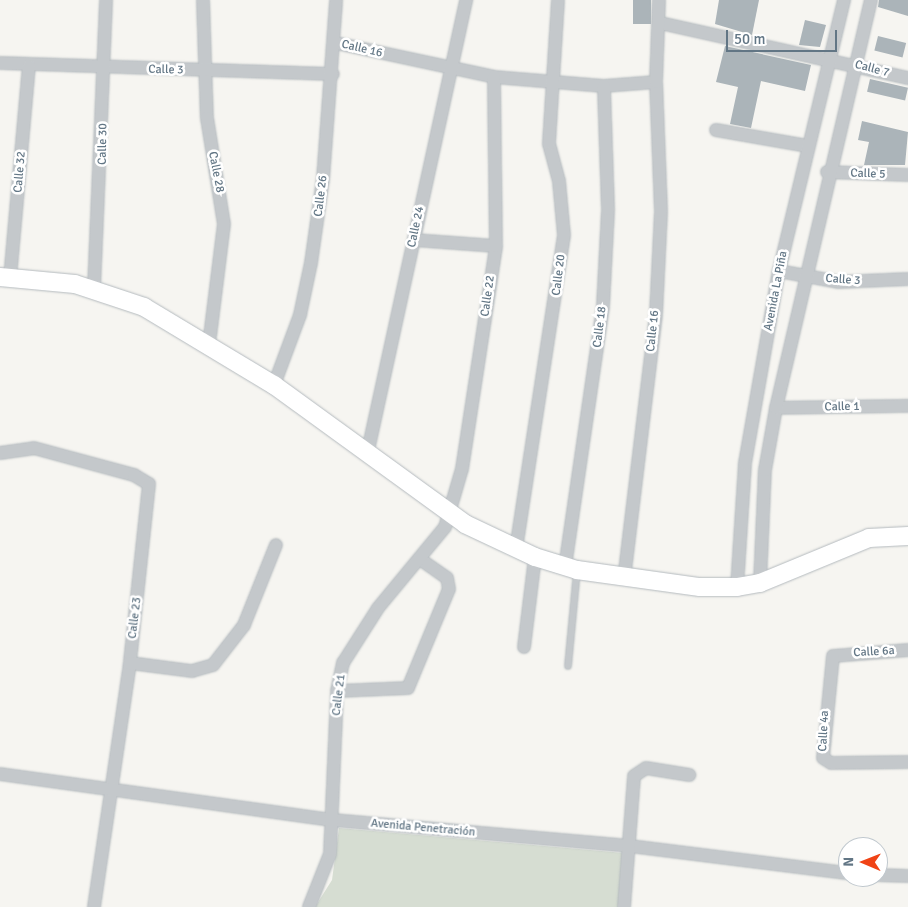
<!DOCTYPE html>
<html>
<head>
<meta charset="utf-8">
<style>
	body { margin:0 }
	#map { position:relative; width:908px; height:907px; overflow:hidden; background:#f6f5f1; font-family:Signika,sans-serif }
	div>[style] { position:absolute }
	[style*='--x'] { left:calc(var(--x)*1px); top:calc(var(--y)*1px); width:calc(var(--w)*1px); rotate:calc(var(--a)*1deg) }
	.green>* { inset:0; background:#d6ddd2 }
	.building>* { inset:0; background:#abb4b9; transform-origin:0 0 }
	.roads { filter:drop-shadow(0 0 1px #b4babe) drop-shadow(0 0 1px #b4babe) }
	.lane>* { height:6px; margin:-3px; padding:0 3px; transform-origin:3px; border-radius:3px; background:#c4c8cb }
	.street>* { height:12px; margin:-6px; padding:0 6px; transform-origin:6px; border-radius:6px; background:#c4c8cb }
	.secondary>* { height:18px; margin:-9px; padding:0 9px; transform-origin:9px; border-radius:9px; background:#fff }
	span { translate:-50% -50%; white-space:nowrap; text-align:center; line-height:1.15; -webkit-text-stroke:5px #fff; paint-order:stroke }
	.street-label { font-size:12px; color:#627685 }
	.north { position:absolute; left:838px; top:837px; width:50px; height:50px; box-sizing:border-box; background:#fff; border:1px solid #c0c8ce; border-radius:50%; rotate:271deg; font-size:14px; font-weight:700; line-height:20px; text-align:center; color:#627685 }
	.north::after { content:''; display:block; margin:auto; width:18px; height:22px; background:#f04316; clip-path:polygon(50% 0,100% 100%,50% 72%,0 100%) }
	.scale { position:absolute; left:726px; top:30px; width:111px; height:22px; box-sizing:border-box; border:2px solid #627685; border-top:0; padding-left:6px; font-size:15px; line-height:18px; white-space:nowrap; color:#627685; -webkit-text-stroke:4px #fff; paint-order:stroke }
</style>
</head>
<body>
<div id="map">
	<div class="green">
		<i style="clip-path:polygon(339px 828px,624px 853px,620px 907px,315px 907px,332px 880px)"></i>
	</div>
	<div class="building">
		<i style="left:633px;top:0;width:18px;height:24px"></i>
		<i style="clip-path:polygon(719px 0,759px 0,752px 35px,715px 24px)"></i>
		<i style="clip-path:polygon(879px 0,908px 0,908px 16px,878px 7px)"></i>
		<i style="clip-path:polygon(805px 20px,826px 25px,820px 47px,799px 45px)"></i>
		<i style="left:878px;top:36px;width:29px;height:15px;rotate:14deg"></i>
		<i style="clip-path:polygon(725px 46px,811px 65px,805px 91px,761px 81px,751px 128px,730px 124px,738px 87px,716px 82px)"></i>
		<i style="left:870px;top:79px;width:39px;height:13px;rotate:13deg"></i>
		<i style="clip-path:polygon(862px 121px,908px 132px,905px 165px,864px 165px,869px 142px,858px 140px)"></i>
	</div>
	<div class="roads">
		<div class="lane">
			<i style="--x:568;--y:666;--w:96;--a:-84.6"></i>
		</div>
		<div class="street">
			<i style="--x:203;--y:0;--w:118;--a:88.1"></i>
			<i style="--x:207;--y:118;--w:107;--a:80.9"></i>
			<i style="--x:224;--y:224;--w:121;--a:97.1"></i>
			<i style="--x:660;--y:23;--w:254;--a:12.5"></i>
			<i style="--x:336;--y:43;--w:162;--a:12.1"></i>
			<i style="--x:494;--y:77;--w:110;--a:4.7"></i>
			<i style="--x:604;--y:86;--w:52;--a:-4.4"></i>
			<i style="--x:0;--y:63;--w:333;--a:1.9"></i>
			<i style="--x:716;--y:130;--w:93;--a:9.9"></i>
			<i style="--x:827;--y:172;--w:81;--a:2.1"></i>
			<i style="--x:414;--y:240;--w:82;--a:4.2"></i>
			<i style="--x:779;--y:271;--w:61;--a:10.4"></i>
			<i style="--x:839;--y:282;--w:69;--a:-2.5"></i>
			<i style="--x:10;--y:278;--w:213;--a:-84.9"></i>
			<i style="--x:94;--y:288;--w:288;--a:-87.6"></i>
			<i style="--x:274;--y:385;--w:75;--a:-69.6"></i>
			<i style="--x:300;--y:315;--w:53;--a:-78.1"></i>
			<i style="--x:311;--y:263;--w:85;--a:-81.9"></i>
			<i style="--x:323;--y:179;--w:179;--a:-85.8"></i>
			<i style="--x:776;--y:408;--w:132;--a:-0.9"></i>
			<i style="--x:0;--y:453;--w:34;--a:-8"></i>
			<i style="--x:34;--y:448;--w:104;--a:15.1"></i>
			<i style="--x:134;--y:475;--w:17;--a:31"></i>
			<i style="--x:149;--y:484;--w:180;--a:96.1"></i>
			<i style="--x:130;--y:663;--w:247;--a:98.4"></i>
			<i style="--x:367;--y:455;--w:466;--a:-77.7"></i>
			<i style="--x:516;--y:549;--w:318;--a:-81.3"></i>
			<i style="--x:564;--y:235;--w:54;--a:-95.3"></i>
			<i style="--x:559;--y:181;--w:39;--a:-105"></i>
			<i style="--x:549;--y:143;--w:143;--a:-86.4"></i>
			<i style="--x:565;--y:567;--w:264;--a:-81.7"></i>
			<i style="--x:603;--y:306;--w:97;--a:-87"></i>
			<i style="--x:608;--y:209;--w:123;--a:-91.9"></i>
			<i style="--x:624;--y:579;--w:267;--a:-83.1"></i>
			<i style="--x:656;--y:314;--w:103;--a:-87.2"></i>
			<i style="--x:661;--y:211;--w:129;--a:-92.2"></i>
			<i style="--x:656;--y:82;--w:82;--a:-87.9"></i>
			<i style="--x:760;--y:583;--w:113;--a:-87.5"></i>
			<i style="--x:765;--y:470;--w:63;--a:-79.9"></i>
			<i style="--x:776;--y:408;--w:419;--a:-76.9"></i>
			<i style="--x:737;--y:587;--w:124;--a:-86.3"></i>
			<i style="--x:745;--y:463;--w:195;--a:-80"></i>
			<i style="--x:779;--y:271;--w:279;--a:-76.5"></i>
			<i style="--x:524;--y:647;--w:91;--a:-83"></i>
			<i style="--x:908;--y:650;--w:75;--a:175.4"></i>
			<i style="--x:833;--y:656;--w:102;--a:95.6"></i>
			<i style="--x:823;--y:758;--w:9;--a:32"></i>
			<i style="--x:831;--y:763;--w:77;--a:-0.7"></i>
			<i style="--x:130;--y:663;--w:63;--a:7.4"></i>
			<i style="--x:192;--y:671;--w:22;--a:-16"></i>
			<i style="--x:213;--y:665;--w:51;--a:-52.2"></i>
			<i style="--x:244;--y:625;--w:86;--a:-68.2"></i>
			<i style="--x:337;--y:691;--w:71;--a:-2.4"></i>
			<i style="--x:408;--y:688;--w:107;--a:-67.5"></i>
			<i style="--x:449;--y:589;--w:11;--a:-100"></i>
			<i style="--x:447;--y:578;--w:33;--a:-145"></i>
			<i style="--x:0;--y:774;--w:336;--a:7.9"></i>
			<i style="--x:333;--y:820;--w:298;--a:5"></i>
			<i style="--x:630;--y:846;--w:220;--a:7.1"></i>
			<i style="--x:878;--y:875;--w:30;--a:2"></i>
			<i style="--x:309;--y:907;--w:57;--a:-68.4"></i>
			<i style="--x:330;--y:854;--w:163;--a:-87.5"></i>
			<i style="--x:337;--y:691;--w:29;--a:-78"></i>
			<i style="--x:343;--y:663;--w:65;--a:-57.5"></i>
			<i style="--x:378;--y:608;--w:105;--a:-50.4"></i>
			<i style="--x:445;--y:527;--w:60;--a:-73.7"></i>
			<i style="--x:462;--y:469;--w:226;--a:-81.3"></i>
			<i style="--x:496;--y:246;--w:169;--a:-90.7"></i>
			<i style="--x:624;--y:907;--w:131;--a:-85.6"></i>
			<i style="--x:634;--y:776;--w:14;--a:-34"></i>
			<i style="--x:646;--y:768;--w:44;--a:9.2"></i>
		</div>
		<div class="secondary">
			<i style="--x:0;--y:277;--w:75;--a:5.3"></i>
			<i style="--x:75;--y:284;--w:73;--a:18.4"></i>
			<i style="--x:144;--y:307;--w:152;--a:31"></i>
			<i style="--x:274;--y:385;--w:236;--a:36"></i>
			<i style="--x:465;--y:524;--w:77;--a:25.2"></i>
			<i style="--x:535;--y:557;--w:44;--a:17.2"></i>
			<i style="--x:577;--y:570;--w:124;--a:7.9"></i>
			<i style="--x:700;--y:587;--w:37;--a:0"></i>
			<i style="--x:737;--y:587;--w:23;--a:-10"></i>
			<i style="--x:760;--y:583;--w:118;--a:-22.4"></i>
			<i style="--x:869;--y:538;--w:39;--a:-3"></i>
		</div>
	</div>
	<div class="street-label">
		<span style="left:362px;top:49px;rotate:13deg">Calle 16</span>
		<span style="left:872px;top:69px;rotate:15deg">Calle 7</span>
		<span style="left:166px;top:70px;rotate:1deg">Calle 3</span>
		<span style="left:103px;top:144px;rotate:-89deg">Calle 30</span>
		<span style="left:20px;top:172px;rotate:-85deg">Calle 32</span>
		<span style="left:216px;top:172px;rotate:79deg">Calle 28</span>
		<span style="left:868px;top:174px;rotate:2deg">Calle 5</span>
		<span style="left:321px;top:196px;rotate:-83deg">Calle 26</span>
		<span style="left:416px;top:227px;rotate:-78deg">Calle 24</span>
		<span style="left:559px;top:275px;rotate:-83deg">Calle 20</span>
		<span style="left:843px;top:280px;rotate:4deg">Calle 3</span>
		<span style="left:776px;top:291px;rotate:-79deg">Avenida La Piña</span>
		<span style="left:488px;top:296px;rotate:-82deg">Calle 22</span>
		<span style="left:600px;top:327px;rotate:-83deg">Calle 18</span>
		<span style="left:653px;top:331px;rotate:-84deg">Calle 16</span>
		<span style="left:842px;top:407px;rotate:-1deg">Calle 1</span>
		<span style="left:135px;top:618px;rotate:-83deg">Calle 23</span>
		<span style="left:874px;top:652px;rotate:-3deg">Calle 6a</span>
		<span style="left:339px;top:695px;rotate:-83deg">Calle 21</span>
		<span style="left:824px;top:731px;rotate:-87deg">Calle 4a</span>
		<span style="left:423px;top:828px;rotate:5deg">Avenida Penetración</span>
	</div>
	<div class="north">N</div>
	<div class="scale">50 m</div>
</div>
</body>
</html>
